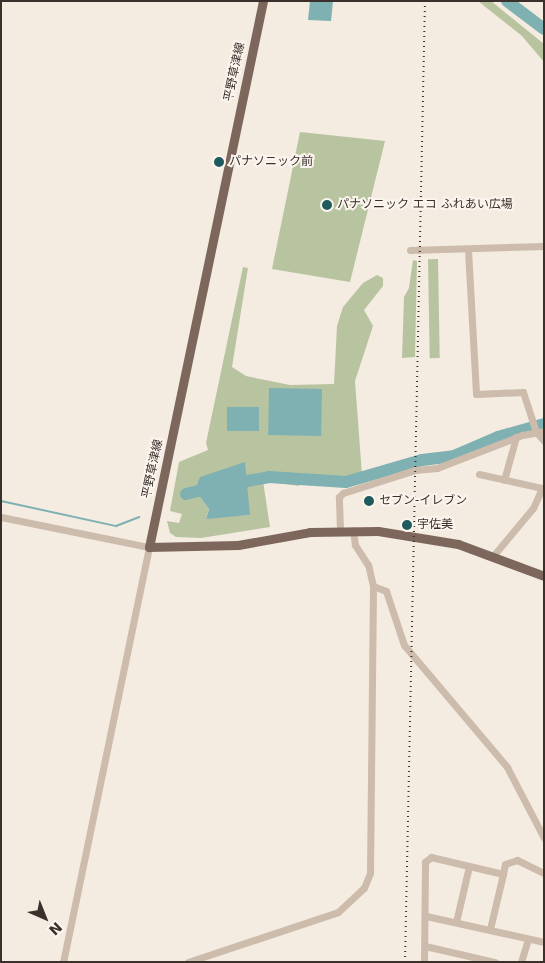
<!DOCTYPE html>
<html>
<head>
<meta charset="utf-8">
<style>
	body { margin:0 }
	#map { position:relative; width:545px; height:963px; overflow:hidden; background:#f4ebe1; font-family:"DejaVu Sans","Noto Sans JP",sans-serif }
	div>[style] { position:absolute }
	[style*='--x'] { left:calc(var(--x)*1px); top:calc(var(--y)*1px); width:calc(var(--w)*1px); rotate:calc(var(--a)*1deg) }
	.green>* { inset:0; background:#b8c4a0; transform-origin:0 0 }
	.water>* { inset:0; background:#7fb0b2; transform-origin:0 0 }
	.stream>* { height:2px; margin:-1px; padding:0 1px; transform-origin:1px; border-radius:1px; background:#7fb0b2 }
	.river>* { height:12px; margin:-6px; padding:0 6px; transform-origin:6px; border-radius:6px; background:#7fb0b2 }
	.minor>* { height:7px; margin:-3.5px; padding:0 3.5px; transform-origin:3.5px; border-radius:3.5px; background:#cdbbac }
	.major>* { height:9px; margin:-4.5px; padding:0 4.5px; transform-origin:4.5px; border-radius:4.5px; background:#7d675c }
	.rail>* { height:2px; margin-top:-1px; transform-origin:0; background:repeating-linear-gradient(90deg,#3b302b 0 1px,transparent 0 5px) }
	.dots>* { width:14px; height:14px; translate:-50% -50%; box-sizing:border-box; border:2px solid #fbf5ee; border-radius:50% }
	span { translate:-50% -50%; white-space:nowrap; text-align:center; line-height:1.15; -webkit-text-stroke:4px #fbf5ee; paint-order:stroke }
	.street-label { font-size:12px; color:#3b302b }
	.poi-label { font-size:12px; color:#3b302b }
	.left { translate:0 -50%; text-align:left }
	.frame { position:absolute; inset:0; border:2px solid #3b302b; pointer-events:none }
	.north { position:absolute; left:20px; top:893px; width:50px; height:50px; -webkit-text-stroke:4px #fbf5ee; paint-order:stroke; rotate:136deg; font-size:14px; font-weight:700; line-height:20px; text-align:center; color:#3b302b }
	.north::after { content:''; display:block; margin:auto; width:18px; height:22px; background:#3b302b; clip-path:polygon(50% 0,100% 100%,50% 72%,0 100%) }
</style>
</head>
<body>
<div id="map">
	<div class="green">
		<i style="clip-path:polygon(478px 1px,491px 1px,544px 44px,544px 62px,522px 36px)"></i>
		<i style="clip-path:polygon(300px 132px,385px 141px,350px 282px,272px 269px)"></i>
		<i style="left:438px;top:259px;width:99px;height:10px;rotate:89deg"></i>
		<i style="clip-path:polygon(413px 260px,417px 261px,415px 357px,402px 358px,404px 297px,409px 288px)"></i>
		<i style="clip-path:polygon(evenodd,243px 267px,248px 268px,232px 367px,246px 376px,290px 385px,334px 384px,337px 326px,343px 307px,363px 283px,377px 275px,383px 278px,383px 286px,364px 310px,373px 326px,355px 381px,362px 475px,350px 479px,300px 478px,299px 486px,263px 481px,270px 527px,201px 538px,176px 537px,170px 533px,167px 521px,179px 523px,182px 514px,170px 511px,179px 462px,208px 450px,206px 443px,243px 267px,195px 490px,250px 515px,206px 518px,209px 509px,195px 490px)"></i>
	</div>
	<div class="water">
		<i style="clip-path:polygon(310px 1px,333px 1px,331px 21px,308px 20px)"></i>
		<i style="left:269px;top:388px;width:53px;height:47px;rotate:1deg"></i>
		<i style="left:259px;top:407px;width:24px;height:32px;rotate:90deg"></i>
		<i style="clip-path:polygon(245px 462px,250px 515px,206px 519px,209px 509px,195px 490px,200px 477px)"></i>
	</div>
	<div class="stream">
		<i style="--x:1;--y:501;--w:118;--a:12.3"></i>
		<i style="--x:116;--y:526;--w:25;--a:-21"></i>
	</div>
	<div class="river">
		<i style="--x:507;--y:1;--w:46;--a:37.1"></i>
		<i style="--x:230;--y:484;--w:40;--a:-10"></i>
		<i style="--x:269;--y:477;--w:77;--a:3.7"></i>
		<i style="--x:346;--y:482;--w:79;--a:-16.1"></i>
		<i style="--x:422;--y:460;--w:32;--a:-7"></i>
		<i style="--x:454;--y:456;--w:48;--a:-23.4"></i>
		<i style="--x:498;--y:437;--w:48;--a:-15.8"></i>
		<i style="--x:186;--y:494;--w:25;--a:-14"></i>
	</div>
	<div class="minor">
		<i style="--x:410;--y:250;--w:134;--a:-1.7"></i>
		<i style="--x:468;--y:250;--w:144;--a:86.8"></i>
		<i style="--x:476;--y:394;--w:47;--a:-2.4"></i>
		<i style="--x:523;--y:392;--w:42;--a:72"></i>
		<i style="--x:536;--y:432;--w:12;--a:48"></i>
		<i style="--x:479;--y:474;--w:65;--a:12.5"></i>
		<i style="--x:542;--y:488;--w:22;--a:114"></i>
		<i style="--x:533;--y:508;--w:62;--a:129.8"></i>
		<i style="--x:504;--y:480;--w:45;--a:-74.4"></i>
		<i style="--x:1;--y:517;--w:151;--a:11.5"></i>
		<i style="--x:149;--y:547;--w:424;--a:101.7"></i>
		<i style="--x:340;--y:530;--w:33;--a:-92"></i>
		<i style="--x:339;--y:497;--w:6;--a:-45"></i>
		<i style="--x:343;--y:493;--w:76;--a:-17.7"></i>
		<i style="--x:415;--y:470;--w:22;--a:-5"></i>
		<i style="--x:437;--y:468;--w:91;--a:-21.2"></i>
		<i style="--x:522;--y:435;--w:22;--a:-10"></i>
		<i style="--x:373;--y:586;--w:14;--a:21"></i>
		<i style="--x:386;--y:591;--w:57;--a:71.6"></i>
		<i style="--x:404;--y:645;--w:160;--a:49.8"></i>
		<i style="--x:507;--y:767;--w:80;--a:62.5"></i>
		<i style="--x:426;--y:916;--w:121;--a:12.4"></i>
		<i style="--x:456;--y:922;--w:57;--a:-76.9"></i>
		<i style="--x:490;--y:929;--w:57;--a:-76.7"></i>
		<i style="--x:425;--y:946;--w:72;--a:12.9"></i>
		<i style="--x:188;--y:962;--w:158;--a:-18.4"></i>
		<i style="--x:338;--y:912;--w:35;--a:-43"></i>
		<i style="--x:364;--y:888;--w:16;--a:-68"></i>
		<i style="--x:370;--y:873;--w:287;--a:-89.4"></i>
		<i style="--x:373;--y:586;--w:22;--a:-103"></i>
		<i style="--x:368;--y:565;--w:24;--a:-123"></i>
		<i style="--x:355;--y:545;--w:15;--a:-98"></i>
		<i style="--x:424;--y:962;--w:100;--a:-89.4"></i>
		<i style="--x:425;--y:862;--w:8;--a:-40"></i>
		<i style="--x:431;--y:857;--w:74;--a:13.3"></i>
		<i style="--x:503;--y:874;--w:10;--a:-79"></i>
		<i style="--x:505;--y:864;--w:13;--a:-18"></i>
		<i style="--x:517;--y:860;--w:30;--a:26"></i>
		<i style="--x:521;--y:962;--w:24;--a:-73"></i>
	</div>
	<div class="major">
		<i style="--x:263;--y:1;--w:558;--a:101.79"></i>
		<i style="--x:149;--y:547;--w:89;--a:-1.3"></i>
		<i style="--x:238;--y:545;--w:73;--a:-10.2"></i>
		<i style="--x:310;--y:532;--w:68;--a:-0.8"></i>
		<i style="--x:378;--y:531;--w:81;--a:9.2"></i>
		<i style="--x:458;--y:544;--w:92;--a:20.4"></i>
	</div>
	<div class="rail">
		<i style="--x:405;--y:962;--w:961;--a:-88.81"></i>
	</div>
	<div class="dots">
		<i style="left:219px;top:162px;background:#1f5a5e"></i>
		<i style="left:327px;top:205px;background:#1f5a5e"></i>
		<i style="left:369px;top:501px;background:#1f5a5e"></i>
		<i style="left:407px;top:525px;background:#1f5a5e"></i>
	</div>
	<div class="street-label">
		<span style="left:235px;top:72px;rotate:-78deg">平野草津線</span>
		<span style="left:153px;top:469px;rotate:-78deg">平野草津線</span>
	</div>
	<div class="poi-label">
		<span class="left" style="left:229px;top:162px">パナソニック前</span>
		<span class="left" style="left:337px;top:205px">パナソニック エコ ふれあい広場</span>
		<span class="left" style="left:379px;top:501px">セブン-イレブン</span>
		<span class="left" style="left:417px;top:525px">宇佐美</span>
	</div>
	<div class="frame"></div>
	<div class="north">N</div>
</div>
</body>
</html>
